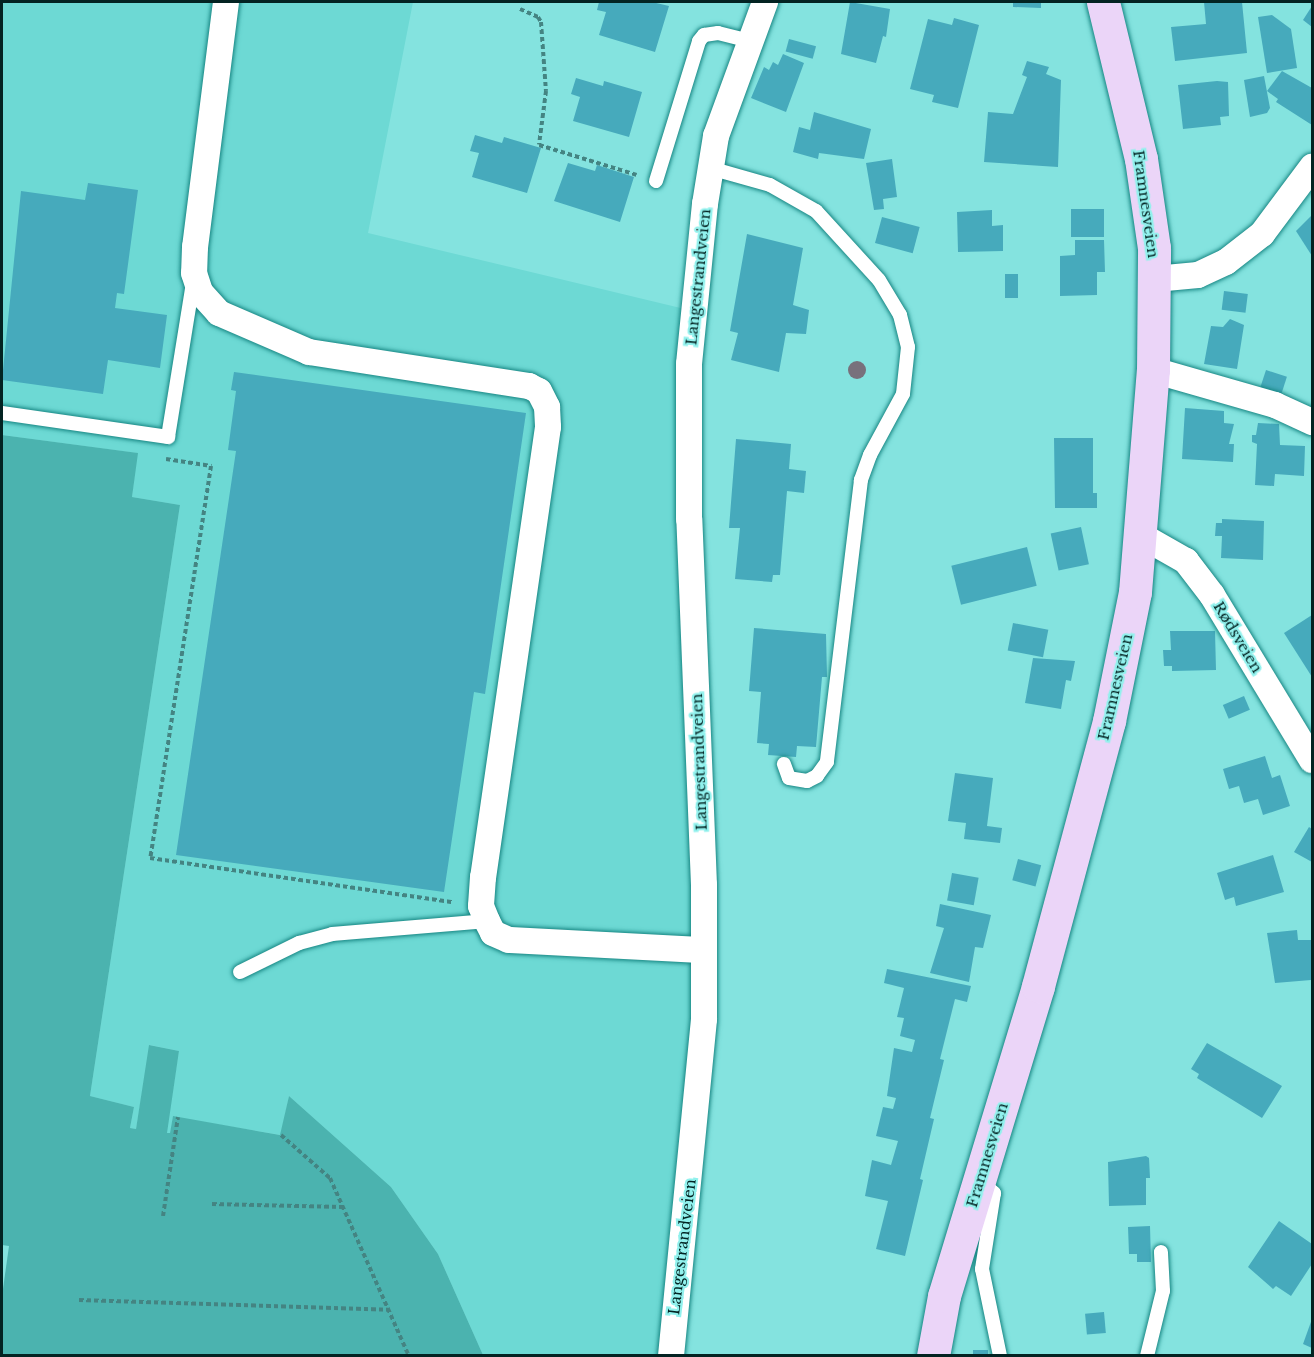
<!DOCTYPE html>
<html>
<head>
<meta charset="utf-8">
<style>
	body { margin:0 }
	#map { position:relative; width:1314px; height:1357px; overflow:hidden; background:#84e3df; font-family:"Libre Baskerville",serif }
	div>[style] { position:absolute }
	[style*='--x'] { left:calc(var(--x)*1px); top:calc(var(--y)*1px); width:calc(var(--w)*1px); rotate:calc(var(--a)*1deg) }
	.built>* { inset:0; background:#6dd9d4 }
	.water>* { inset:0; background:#4bb3af }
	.pier>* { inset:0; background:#84e3df }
	.building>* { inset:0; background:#46aabc; transform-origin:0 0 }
	.path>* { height:4px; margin-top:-2px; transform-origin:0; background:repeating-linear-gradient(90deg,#448482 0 4.5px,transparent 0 7.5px) }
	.roads { filter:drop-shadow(0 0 2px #178683) drop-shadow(0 0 2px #178683) }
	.lane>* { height:14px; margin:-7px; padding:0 7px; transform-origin:7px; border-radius:7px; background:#fff }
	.street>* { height:26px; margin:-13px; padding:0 13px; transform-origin:13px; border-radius:13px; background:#fff }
	.secondary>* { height:33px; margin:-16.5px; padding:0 16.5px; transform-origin:16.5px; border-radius:16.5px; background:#ebd5f8 }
	.trees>* { width:18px; height:18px; margin:-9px; border-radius:50%; background:#78717c }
	span { translate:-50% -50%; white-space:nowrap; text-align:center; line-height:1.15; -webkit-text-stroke:4.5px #91f1ed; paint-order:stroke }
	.street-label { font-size:15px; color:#032322 }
	.frame { position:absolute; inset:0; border:3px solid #032322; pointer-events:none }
</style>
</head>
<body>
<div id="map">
	<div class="built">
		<i style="clip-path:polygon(2px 2px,413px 2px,368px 233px,693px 311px,702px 950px,671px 1355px,483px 1355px,438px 1254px,391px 1187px,289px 1096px,281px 1135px,173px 1117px,170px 1134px,166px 1133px,179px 1051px,150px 1045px,136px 1129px,130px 1128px,134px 1107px,90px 1096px,180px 505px,132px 497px,137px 453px,2px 435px)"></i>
	</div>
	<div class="water">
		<i style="clip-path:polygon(2px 435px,138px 453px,132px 497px,180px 505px,90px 1096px,134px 1107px,130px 1128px,136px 1129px,149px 1045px,179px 1051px,167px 1133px,170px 1133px,173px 1116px,280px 1135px,289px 1096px,391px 1187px,438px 1254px,483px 1355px,2px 1356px)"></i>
	</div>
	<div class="pier">
		<i style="clip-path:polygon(2px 1245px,9px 1246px,2px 1296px)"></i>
	</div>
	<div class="building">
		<i style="clip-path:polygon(599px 2px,652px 2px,669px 6px,655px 52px,599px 35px,606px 12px,597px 10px)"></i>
		<i style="clip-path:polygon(850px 2px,890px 9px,886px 37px,883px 36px,876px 63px,841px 54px)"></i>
		<i style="clip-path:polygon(1013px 2px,1041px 2px,1041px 8px,1013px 7px)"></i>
		<i style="clip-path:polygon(1204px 2px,1242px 2px,1247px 53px,1175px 61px,1171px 27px,1206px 24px)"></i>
		<i style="clip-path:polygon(1312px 6px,1312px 27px,1303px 20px)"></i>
		<i style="clip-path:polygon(1272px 15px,1291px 29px,1297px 68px,1267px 73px,1258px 17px)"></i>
		<i style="clip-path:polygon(954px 18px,979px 25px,958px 108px,932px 102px,934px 95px,910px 89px,928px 19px,952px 25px)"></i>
		<i style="left:789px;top:39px;width:28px;height:13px;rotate:15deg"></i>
		<i style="clip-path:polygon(783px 54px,804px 63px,786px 112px,751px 98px,764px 67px,769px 70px,773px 62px,778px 65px)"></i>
		<i style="clip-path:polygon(1027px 61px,1049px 67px,1046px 74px,1061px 80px,1058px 167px,984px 162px,988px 112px,1013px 114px,1027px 77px,1022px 75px)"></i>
		<i style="clip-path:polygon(1282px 71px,1312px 88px,1312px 125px,1276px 102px,1278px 99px,1267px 91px)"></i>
		<i style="clip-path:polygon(1264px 76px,1270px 108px,1267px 113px,1250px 117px,1244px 80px)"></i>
		<i style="clip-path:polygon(576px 78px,603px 86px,604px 81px,642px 92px,629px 137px,573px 121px,580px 97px,571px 94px)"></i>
		<i style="clip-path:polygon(1217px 81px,1228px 82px,1229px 116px,1220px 117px,1221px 125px,1183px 129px,1178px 85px)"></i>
		<i style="clip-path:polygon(814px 112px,871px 129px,864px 159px,819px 153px,818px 159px,793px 152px,799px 127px,810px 130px)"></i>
		<i style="clip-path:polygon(475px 135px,502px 143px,504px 137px,541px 148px,527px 193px,472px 177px,479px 153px,470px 151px)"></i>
		<i style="clip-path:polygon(892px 159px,897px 197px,883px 199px,884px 209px,874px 210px,866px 163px)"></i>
		<i style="clip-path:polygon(568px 163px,595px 171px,597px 165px,634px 177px,620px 222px,554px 201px)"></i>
		<i style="clip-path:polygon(88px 183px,138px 190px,124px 294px,117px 293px,115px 308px,167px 315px,160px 368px,108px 360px,103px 394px,2px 380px,21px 191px,85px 200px)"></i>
		<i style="left:1071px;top:209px;width:33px;height:28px"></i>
		<i style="clip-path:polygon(992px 210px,992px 226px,1003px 225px,1003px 251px,958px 252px,957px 212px)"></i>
		<i style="clip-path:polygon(1312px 215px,1312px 256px,1296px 231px)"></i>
		<i style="left:882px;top:217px;width:39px;height:27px;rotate:15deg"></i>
		<i style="clip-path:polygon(747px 234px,803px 248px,793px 305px,809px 310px,806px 334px,786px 333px,779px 372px,731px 360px,738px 333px,730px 331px)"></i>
		<i style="clip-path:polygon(1075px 240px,1104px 240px,1105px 272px,1097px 272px,1097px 295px,1060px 296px,1060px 256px,1075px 255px)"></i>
		<i style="left:1005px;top:274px;width:13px;height:24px"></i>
		<i style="left:1224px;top:291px;width:24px;height:19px;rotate:7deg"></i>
		<i style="clip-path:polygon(1230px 319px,1244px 325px,1237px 369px,1204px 364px,1211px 326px,1223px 327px)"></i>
		<i style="left:1266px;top:370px;width:22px;height:23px;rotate:18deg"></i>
		<i style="clip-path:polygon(234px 372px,526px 413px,485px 694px,474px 692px,444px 892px,176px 855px,236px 451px,228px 450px,236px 391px,231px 390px)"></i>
		<i style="clip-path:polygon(1185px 408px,1224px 411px,1224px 423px,1234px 424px,1229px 444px,1234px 444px,1233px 462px,1182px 459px)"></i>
		<i style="clip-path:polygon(1258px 423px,1279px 424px,1280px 445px,1305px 446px,1304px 476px,1275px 474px,1274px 486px,1255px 485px,1257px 444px,1252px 442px,1252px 435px,1256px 435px)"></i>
		<i style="clip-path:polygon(1054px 438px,1093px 438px,1093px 493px,1097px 493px,1097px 508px,1055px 508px)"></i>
		<i style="clip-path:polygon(736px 439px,791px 444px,789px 469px,806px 471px,804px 493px,787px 491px,780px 575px,773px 575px,772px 582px,735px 579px,740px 528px,729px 528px)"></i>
		<i style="clip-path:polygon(1222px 519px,1264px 521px,1263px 560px,1221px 558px,1222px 536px,1215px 536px,1216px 523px,1222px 523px)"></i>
		<i style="left:1081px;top:527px;width:38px;height:31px;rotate:78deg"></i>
		<i style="left:1027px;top:547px;width:40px;height:78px;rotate:76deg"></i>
		<i style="clip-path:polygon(1312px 615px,1312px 677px,1284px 633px)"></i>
		<i style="left:1013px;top:623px;width:36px;height:28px;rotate:11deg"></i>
		<i style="clip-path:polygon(754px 628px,826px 634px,827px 677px,822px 677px,816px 747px,797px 746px,796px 757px,768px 755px,769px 744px,757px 743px,761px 692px,749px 691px)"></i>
		<i style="clip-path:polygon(1170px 631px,1215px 631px,1216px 670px,1172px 671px,1172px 666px,1164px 666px,1163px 650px,1171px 650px)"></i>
		<i style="clip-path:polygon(1033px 658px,1075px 661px,1071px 681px,1066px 680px,1061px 709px,1025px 703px)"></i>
		<i style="left:1244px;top:696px;width:15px;height:23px;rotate:67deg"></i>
		<i style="clip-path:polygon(1265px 756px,1272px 778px,1280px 775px,1290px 806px,1263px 815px,1258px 799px,1244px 803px,1239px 786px,1229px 789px,1223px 769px)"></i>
		<i style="clip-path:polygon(955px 773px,993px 778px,987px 826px,1002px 828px,1000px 843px,964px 839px,966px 823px,948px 821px)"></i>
		<i style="clip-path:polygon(1309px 827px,1312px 829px,1312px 862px,1294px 852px)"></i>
		<i style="clip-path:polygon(1273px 855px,1284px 892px,1236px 906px,1234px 897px,1225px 900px,1217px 873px)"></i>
		<i style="left:1018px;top:859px;width:24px;height:22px;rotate:15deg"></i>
		<i style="left:952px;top:873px;width:27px;height:28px;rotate:10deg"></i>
		<i style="clip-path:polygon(940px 904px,991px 915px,983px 948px,975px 947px,969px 982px,930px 973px,944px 928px,936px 926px)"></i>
		<i style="clip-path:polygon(1297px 930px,1298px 940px,1312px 940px,1311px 980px,1275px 983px,1267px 933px)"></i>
		<i style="clip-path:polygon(887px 969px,971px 986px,967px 1002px,955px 999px,940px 1059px,944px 1060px,930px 1118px,934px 1119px,920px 1179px,923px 1180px,905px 1256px,876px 1249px,888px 1201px,865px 1196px,872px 1160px,891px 1165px,898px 1141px,876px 1136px,883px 1107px,893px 1109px,896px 1098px,887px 1096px,894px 1048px,912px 1052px,915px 1040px,900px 1036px,904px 1018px,897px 1017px,904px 988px,884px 983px)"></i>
		<i style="clip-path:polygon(1207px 1043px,1282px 1086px,1262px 1118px,1197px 1078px,1199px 1074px,1191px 1069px)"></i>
		<i style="clip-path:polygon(1146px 1156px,1149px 1158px,1150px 1178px,1146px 1178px,1146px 1205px,1109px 1206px,1108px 1162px)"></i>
		<i style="clip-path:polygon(1279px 1221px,1312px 1244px,1312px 1264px,1291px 1296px,1276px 1286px,1273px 1289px,1248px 1267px)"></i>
		<i style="clip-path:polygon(1150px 1226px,1151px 1262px,1137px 1262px,1137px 1254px,1129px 1254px,1128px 1227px)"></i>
		<i style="left:1104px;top:1312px;width:21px;height:19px;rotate:85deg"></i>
		<i style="clip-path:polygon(1312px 1319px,1312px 1348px,1303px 1344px)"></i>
		<i style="left:973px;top:1350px;width:15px;height:6px"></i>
	</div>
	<div class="path">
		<i style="--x:520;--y:9;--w:20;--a:24"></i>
		<i style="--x:538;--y:17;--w:6;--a:59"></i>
		<i style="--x:541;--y:22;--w:69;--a:85.9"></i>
		<i style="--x:546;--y:91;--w:54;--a:97.4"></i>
		<i style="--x:539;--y:145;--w:102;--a:17"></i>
		<i style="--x:166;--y:459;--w:46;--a:8.8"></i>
		<i style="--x:211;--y:466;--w:397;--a:98.8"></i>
		<i style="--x:150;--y:858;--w:306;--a:8.3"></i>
		<i style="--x:281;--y:1135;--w:65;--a:41.3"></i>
		<i style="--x:330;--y:1178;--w:195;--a:66.1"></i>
		<i style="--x:212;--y:1204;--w:131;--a:1.3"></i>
		<i style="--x:163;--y:1216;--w:100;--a:-81.4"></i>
		<i style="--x:79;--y:1300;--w:310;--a:1.8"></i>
	</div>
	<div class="roads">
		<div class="lane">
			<i style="--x:710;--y:168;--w:62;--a:15.8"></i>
			<i style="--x:770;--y:185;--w:53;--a:29.5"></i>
			<i style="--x:816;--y:211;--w:93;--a:47.6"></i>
			<i style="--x:879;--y:280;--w:41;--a:59"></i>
			<i style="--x:900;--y:315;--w:33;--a:76"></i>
			<i style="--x:908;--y:347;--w:47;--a:96.1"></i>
			<i style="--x:903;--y:394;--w:69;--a:118.4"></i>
			<i style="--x:870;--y:455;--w:27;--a:110"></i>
			<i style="--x:861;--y:480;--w:284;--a:96.9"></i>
			<i style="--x:827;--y:762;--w:17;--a:126"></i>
			<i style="--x:817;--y:776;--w:11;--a:153"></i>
			<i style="--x:807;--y:781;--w:18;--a:-171"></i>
			<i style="--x:789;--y:778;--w:15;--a:-110"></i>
			<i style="--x:656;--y:181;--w:146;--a:-72.9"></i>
			<i style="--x:699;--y:41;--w:8;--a:-50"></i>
			<i style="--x:704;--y:35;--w:14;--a:-8"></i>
			<i style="--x:718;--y:33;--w:34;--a:14"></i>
			<i style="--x:2;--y:413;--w:168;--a:8.2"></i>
			<i style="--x:168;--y:437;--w:156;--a:-80.8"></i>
			<i style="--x:240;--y:972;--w:66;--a:-26.2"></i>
			<i style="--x:299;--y:943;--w:34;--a:-15"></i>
			<i style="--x:332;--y:934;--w:156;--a:-4.8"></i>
			<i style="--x:981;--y:1181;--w:18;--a:43"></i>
			<i style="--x:994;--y:1193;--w:77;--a:99"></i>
			<i style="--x:982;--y:1269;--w:89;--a:78.3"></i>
			<i style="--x:1147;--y:1356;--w:67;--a:-76.2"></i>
			<i style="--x:1163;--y:1291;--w:39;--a:-93"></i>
		</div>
		<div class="street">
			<i style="--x:226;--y:2;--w:247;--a:97.2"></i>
			<i style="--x:195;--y:247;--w:26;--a:92"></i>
			<i style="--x:194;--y:273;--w:20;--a:72"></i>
			<i style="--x:200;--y:292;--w:28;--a:48"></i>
			<i style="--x:219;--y:313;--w:98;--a:23.4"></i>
			<i style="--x:309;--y:352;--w:223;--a:8.8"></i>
			<i style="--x:529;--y:386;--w:11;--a:27"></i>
			<i style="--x:539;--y:391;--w:18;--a:63"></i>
			<i style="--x:547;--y:407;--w:20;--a:87"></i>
			<i style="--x:548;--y:427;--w:455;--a:98.2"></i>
			<i style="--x:483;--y:877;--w:29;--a:94"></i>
			<i style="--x:481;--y:906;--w:16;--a:68"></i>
			<i style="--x:487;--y:921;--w:13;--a:63"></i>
			<i style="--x:493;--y:933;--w:17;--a:24"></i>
			<i style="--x:509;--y:940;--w:193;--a:3"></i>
			<i style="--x:1155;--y:279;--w:43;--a:-5.3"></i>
			<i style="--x:1198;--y:275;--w:31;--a:-25"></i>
			<i style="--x:1226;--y:262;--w:46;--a:-37.9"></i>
			<i style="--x:1262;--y:234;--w:84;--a:-53.3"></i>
			<i style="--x:1153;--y:370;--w:127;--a:16"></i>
			<i style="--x:1275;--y:405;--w:41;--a:24.7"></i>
			<i style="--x:1142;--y:536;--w:51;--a:29.6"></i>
			<i style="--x:1186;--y:561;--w:43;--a:52.6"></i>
			<i style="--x:1212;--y:595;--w:193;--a:58.8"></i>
			<i style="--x:671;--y:1356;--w:339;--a:-84.4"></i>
			<i style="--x:704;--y:1019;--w:134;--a:-90"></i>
			<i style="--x:704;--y:885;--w:366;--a:-92.3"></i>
			<i style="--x:689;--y:519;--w:155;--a:-90"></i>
			<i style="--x:689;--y:364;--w:161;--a:-84.3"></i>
			<i style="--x:705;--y:204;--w:69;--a:-80.8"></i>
			<i style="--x:716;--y:136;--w:143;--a:-69.9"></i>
		</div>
		<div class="secondary">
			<i style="--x:933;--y:1356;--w:61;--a:-79.6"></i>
			<i style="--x:944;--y:1296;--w:324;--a:-73.1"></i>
			<i style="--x:1038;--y:986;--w:274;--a:-75"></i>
			<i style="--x:1109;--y:721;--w:132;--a:-78.6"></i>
			<i style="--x:1135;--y:592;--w:223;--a:-85.4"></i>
			<i style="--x:1153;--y:370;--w:122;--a:-89.5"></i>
			<i style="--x:1154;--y:248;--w:90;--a:-98.3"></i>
			<i style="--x:1141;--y:159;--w:162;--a:-103.6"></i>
		</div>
	</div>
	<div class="trees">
		<i style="left:857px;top:370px"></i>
	</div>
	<div class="street-label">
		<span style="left:1146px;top:204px;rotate:82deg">Framnesveien</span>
		<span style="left:698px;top:277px;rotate:-84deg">Langestrandveien</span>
		<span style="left:1238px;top:637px;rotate:59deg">Rødsveien</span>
		<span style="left:1115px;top:687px;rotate:-77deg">Framnesveien</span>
		<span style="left:699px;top:762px;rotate:-92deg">Langestrandveien</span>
		<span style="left:987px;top:1155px;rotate:-73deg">Framnesveien</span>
		<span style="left:682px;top:1247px;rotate:-83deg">Langestrandveien</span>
	</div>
	<div class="frame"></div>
</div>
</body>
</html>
